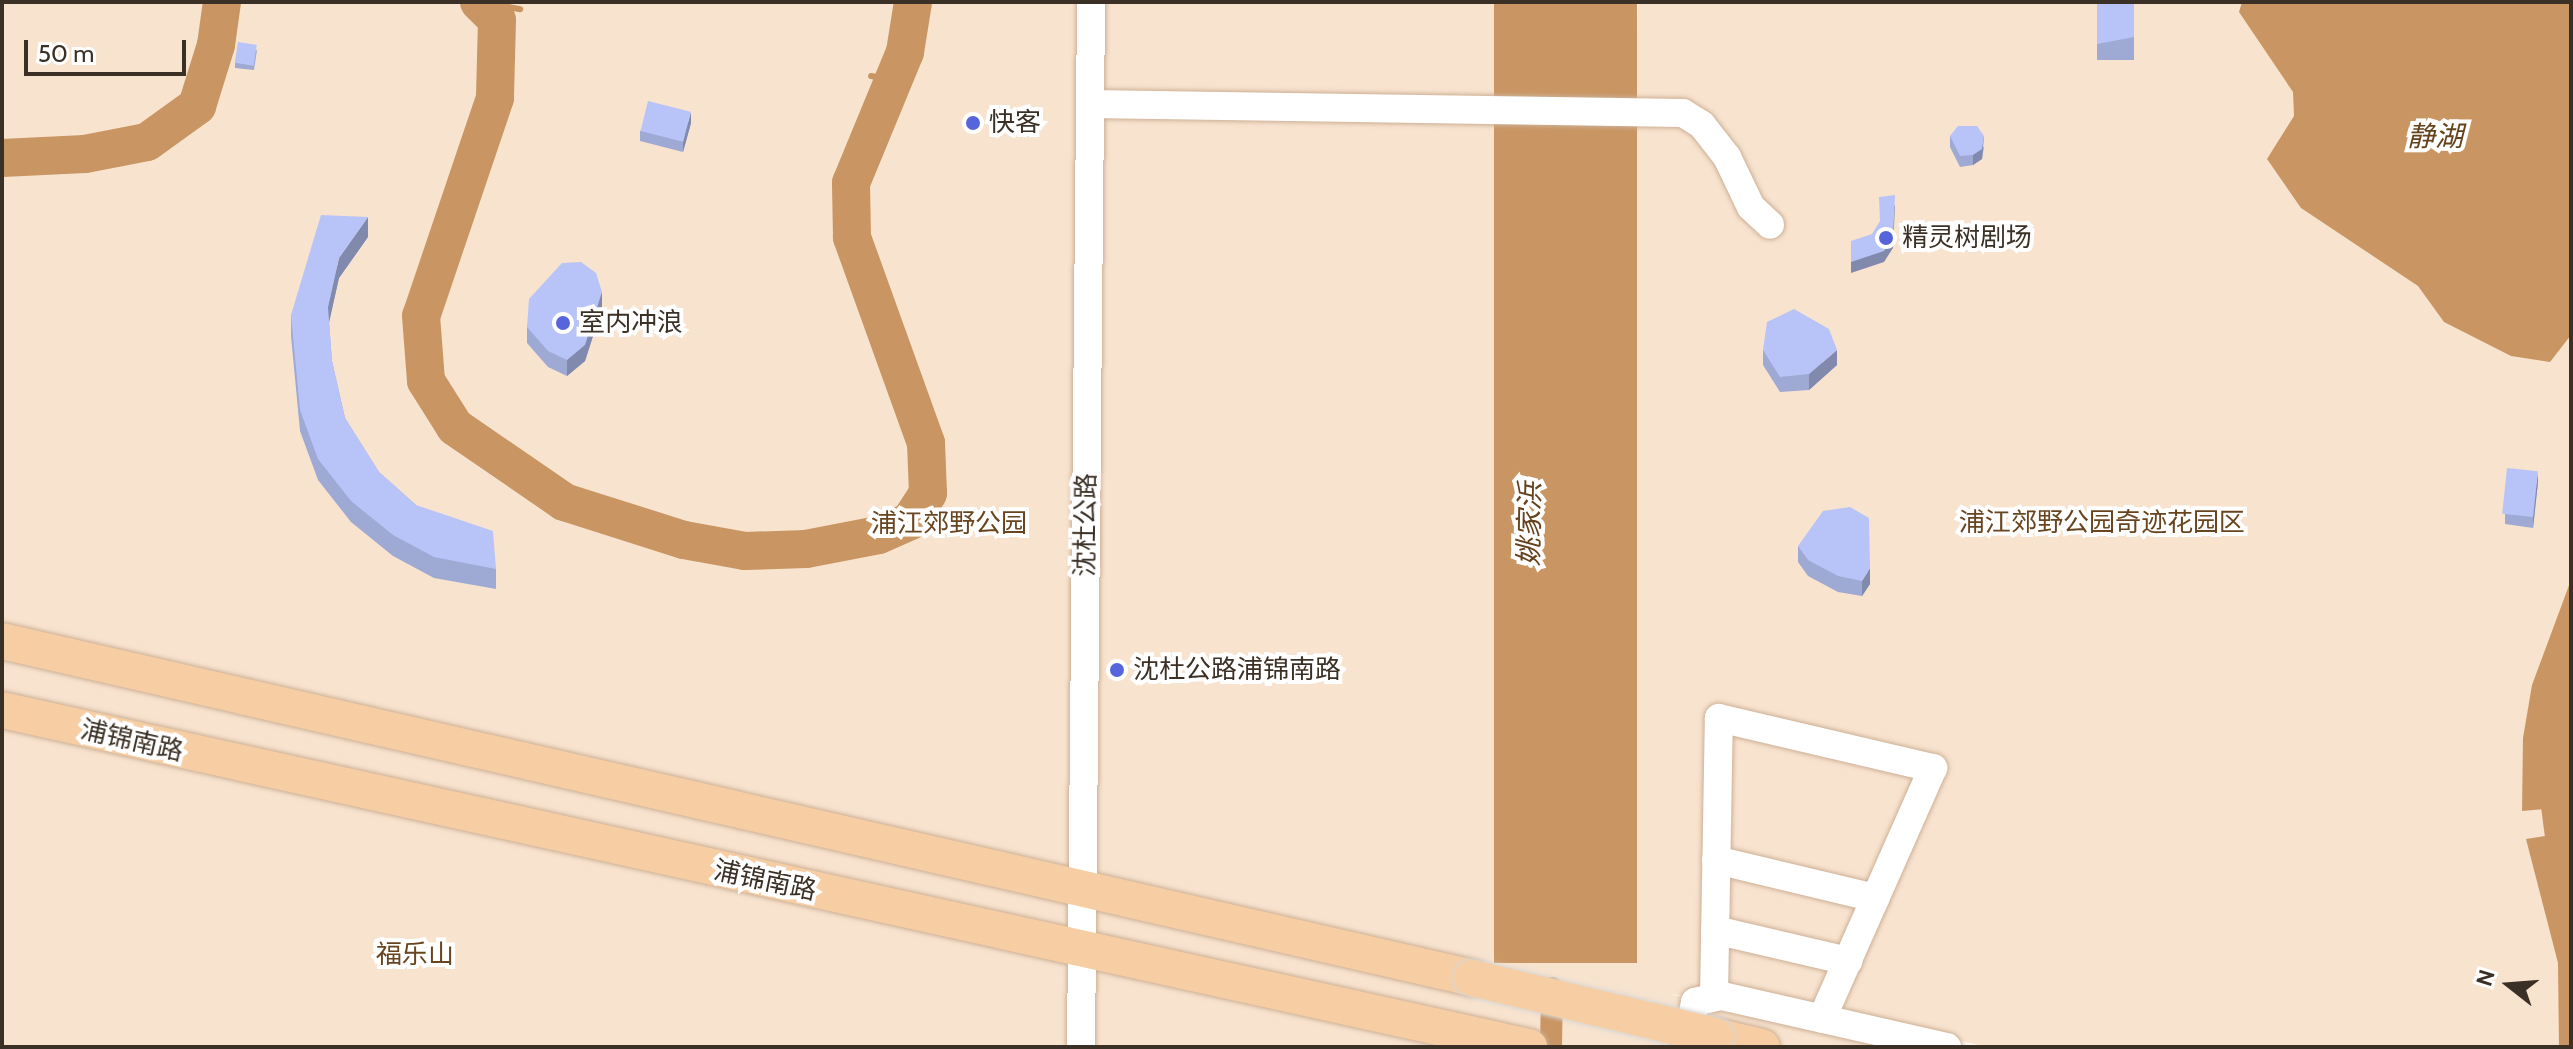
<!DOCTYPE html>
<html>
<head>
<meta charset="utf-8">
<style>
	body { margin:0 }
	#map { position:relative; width:2573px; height:1049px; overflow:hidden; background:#fdf7f1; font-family:Cabin,"Noto Sans SC",sans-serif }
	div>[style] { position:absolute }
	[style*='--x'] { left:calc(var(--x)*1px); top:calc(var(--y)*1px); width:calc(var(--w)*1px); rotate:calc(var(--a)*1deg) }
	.green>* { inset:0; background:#f8e3cf }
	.water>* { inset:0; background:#c99663; transform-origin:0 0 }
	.stream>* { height:6px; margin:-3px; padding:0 3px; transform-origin:3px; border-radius:3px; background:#c99663 }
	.canal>* { height:22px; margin:-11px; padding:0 11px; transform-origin:11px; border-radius:11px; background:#c99663 }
	.river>* { height:38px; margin:-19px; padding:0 19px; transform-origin:19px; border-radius:19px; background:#c99663 }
	.roads { filter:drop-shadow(0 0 2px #cdb095) drop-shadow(0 0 2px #cdb095) }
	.minor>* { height:28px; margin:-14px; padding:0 14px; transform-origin:14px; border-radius:14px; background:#fff }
	.major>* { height:36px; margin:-18px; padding:0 18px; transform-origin:18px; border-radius:18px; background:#f7cea4 }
	.bridges { filter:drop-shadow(0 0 2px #d8d6d3) drop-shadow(0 0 2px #d8d6d3) }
	.major-bridge>* { height:36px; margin:-18px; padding:0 18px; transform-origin:18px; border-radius:18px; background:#f7cea4 }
	.wall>* { inset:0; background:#9ea9d4; transform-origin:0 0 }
	.shaded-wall>* { inset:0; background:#8189ad }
	.building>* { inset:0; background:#b8c4f7; transform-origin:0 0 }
	.dots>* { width:22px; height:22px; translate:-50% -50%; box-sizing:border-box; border:4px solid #fff; border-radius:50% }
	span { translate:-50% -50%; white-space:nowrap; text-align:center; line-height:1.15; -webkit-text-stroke:8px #fff; paint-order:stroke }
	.poi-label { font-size:26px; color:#3b3025 }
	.left { translate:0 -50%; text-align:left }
	.park-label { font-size:26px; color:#69451f }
	.street-label { font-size:26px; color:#3b3025 }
	.water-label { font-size:28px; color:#65421b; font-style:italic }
	.frame { position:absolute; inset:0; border:4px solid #3b3025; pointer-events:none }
	.north { position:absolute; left:2469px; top:945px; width:80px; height:80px; -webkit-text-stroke:6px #fff; paint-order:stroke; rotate:287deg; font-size:22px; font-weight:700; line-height:32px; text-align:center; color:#3b3025 }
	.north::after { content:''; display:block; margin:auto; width:28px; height:36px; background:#3b3025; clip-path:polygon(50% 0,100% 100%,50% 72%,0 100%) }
	.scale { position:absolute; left:24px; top:40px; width:162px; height:36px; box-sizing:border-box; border:4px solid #3b3025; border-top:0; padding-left:10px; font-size:24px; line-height:28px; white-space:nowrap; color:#3b3025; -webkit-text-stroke:6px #fff; paint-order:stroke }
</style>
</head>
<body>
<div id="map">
	<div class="green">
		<i style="clip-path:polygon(2px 2px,1630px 2px,1636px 64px,1638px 2px,2571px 2px,2571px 1047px,1987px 1047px,1870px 1019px,1669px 994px,1897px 1047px,2px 1047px)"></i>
	</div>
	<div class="water">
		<i style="left:1494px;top:2px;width:143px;height:961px"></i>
		<i style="clip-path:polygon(2242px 2px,2571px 2px,2571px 335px,2550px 362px,2511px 356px,2444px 322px,2418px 286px,2301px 208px,2267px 159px,2294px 116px,2293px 92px,2239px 12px)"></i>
		<i style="clip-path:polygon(2571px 580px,2571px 807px,2522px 811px,2523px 738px,2532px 685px)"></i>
		<i style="clip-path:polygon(2571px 832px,2571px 1047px,2559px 1047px,2558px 963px,2526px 839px)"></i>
	</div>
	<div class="stream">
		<i style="--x:483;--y:2;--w:38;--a:11"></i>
		<i style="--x:871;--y:76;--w:23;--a:10"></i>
	</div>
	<div class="canal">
		<i style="--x:1551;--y:1047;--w:59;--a:-89"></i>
	</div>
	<div class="river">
		<i style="--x:479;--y:2;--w:25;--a:45"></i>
		<i style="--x:497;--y:20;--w:78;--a:91.5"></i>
		<i style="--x:495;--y:98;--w:230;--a:108.7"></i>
		<i style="--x:421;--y:316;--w:65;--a:85.6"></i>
		<i style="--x:426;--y:381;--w:54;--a:57.8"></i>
		<i style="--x:455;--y:427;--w:132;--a:34.5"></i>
		<i style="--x:564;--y:502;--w:126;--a:17.6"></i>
		<i style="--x:684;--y:540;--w:62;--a:10.2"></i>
		<i style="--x:745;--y:551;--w:61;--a:-1.9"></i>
		<i style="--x:806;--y:549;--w:74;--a:-10.9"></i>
		<i style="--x:879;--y:535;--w:34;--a:-24"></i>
		<i style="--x:910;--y:521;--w:33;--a:-57"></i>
		<i style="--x:928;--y:493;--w:50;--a:-92.3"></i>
		<i style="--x:926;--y:443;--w:219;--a:-109.8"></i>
		<i style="--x:852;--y:237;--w:54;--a:-91.1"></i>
		<i style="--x:851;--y:183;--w:142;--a:-67.6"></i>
		<i style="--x:905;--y:52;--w:51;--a:-80.9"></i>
		<i style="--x:2;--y:158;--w:83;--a:-2.8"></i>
		<i style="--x:85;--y:154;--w:63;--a:-11"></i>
		<i style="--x:147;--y:142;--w:62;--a:-35.8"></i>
		<i style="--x:197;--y:106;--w:64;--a:-72.7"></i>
		<i style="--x:216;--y:45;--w:43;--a:-82.1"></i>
		<i style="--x:2571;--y:658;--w:55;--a:103.8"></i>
		<i style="--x:2558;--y:711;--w:56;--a:93.1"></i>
		<i style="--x:2555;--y:767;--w:124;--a:82.6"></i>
	</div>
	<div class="roads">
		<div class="minor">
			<i style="--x:1090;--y:104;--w:593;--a:0.87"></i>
			<i style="--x:1683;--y:113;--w:22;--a:32"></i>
			<i style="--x:1702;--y:125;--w:41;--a:52"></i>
			<i style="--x:1727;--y:157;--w:55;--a:64.4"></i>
			<i style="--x:1751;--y:207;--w:26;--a:43"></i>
			<i style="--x:1716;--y:860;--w:164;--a:13.4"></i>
			<i style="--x:1715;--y:930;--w:137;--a:13.1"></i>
			<i style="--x:1714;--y:997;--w:279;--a:-89"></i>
			<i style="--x:1719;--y:718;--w:220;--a:13.2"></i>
			<i style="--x:1933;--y:768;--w:274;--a:113.9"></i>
			<i style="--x:1081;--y:1047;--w:1045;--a:-89.45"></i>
			<i style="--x:1686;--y:1047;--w:46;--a:-78.7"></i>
			<i style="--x:1695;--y:1002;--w:28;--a:-13"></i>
			<i style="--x:1722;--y:996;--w:231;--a:12.8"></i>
		</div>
		<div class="major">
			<i style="--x:2;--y:641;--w:1508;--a:12.91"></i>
			<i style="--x:2;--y:710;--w:1564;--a:12.45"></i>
			<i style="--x:1715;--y:1036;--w:48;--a:13.2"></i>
		</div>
	</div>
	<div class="bridges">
		<div class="major-bridge">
			<i style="--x:1472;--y:978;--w:250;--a:13.4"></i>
		</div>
	</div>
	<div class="wall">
		<i style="left:2097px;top:2px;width:37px;height:58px"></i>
		<i style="clip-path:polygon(257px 50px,254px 70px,235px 68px,235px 63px)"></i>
		<i style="clip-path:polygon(691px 123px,683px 152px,640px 141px,640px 131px)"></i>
		<i style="clip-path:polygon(1950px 136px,1984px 147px,1982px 159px,1973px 165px,1960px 167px,1950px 147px)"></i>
		<i style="clip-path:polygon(368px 237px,339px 278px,329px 322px,332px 361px,345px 418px,379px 472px,416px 505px,496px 569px,496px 589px,434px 578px,393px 556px,351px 522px,318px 480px,300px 431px,291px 336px,291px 315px)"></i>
		<i style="clip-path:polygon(602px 308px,585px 361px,567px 376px,548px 367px,527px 343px,527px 327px)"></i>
		<i style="clip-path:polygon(1763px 350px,1837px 365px,1809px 390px,1780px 392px,1763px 365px)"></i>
		<i style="clip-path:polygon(2538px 482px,2533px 528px,2505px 524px,2505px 514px)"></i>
		<i style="clip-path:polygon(1798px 546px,1870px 584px,1862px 596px,1838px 592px,1808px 576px,1798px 562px)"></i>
	</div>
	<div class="shaded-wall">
		<i style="clip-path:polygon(691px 112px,691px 123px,683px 152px,683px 141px)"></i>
		<i style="clip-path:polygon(1984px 136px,1982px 159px,1973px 165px,1973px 155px)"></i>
		<i style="clip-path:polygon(1895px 205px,1893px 248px,1884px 262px,1851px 273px,1851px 262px)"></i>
		<i style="clip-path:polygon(368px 217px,368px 237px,339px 278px,328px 327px,328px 307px,339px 258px)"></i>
		<i style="clip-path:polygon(602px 292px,602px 308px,585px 361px,567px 376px,567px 360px)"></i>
		<i style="clip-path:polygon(1837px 350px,1837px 365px,1809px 390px,1809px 374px)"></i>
		<i style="clip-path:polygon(2538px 471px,2538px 482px,2533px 528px,2533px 517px)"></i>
		<i style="clip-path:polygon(1870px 568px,1870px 584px,1862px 596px,1862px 581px)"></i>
	</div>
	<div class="building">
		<i style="clip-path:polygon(2097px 2px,2134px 2px,2134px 37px,2097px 44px)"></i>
		<i style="left:238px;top:42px;width:19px;height:21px;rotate:9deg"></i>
		<i style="left:648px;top:101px;width:44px;height:31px;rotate:14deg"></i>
		<i style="clip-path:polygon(1958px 126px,1977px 126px,1984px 136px,1982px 149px,1973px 155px,1960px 156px,1950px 136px)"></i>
		<i style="clip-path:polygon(1895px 195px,1893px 237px,1884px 251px,1851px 262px,1851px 241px,1872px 234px,1880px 221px,1879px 197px)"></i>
		<i style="clip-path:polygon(321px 215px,368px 217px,339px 258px,328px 307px,332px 361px,345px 418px,379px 472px,416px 505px,493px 531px,496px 569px,434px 557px,393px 535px,351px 501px,318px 459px,300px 410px,291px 315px)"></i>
		<i style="clip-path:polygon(581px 262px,596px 273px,602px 292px,585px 345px,567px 360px,548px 351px,527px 327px,529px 299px,562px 263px)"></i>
		<i style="clip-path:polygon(1794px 309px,1829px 329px,1837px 350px,1809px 374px,1780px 377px,1763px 350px,1767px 322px)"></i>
		<i style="left:2507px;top:468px;width:31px;height:46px;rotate:6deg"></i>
		<i style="clip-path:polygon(1850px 507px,1869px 518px,1870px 568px,1862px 581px,1838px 576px,1808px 560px,1798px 546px,1823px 511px)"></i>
	</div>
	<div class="dots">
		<i style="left:973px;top:123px;background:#5765dc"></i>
		<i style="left:1886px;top:238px;background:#5765dc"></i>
		<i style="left:563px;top:323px;background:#5765dc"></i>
		<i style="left:1117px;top:670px;background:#5765dc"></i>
	</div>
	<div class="poi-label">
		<span class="left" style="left:989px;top:123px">快客</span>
		<span class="left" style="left:1902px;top:238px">精灵树剧场</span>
		<span class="left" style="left:579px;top:323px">室内冲浪</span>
		<span class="left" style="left:1133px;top:670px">沈杜公路浦锦南路</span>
	</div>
	<div class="park-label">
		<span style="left:2102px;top:523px">浦江郊野公园奇迹花园区</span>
		<span style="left:949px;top:524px">浦江郊野公园</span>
		<span style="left:415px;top:955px">福乐山</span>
	</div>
	<div class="street-label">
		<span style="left:1086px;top:525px;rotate:-89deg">沈杜公路</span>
		<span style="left:132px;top:741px;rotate:13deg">浦锦南路</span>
		<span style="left:765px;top:881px;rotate:12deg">浦锦南路</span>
	</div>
	<div class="water-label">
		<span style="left:2435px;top:136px">静湖</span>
		<span style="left:1529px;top:524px;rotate:-89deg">姚家浜</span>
	</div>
	<div class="frame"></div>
	<div class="north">N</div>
	<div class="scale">50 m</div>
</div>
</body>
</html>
